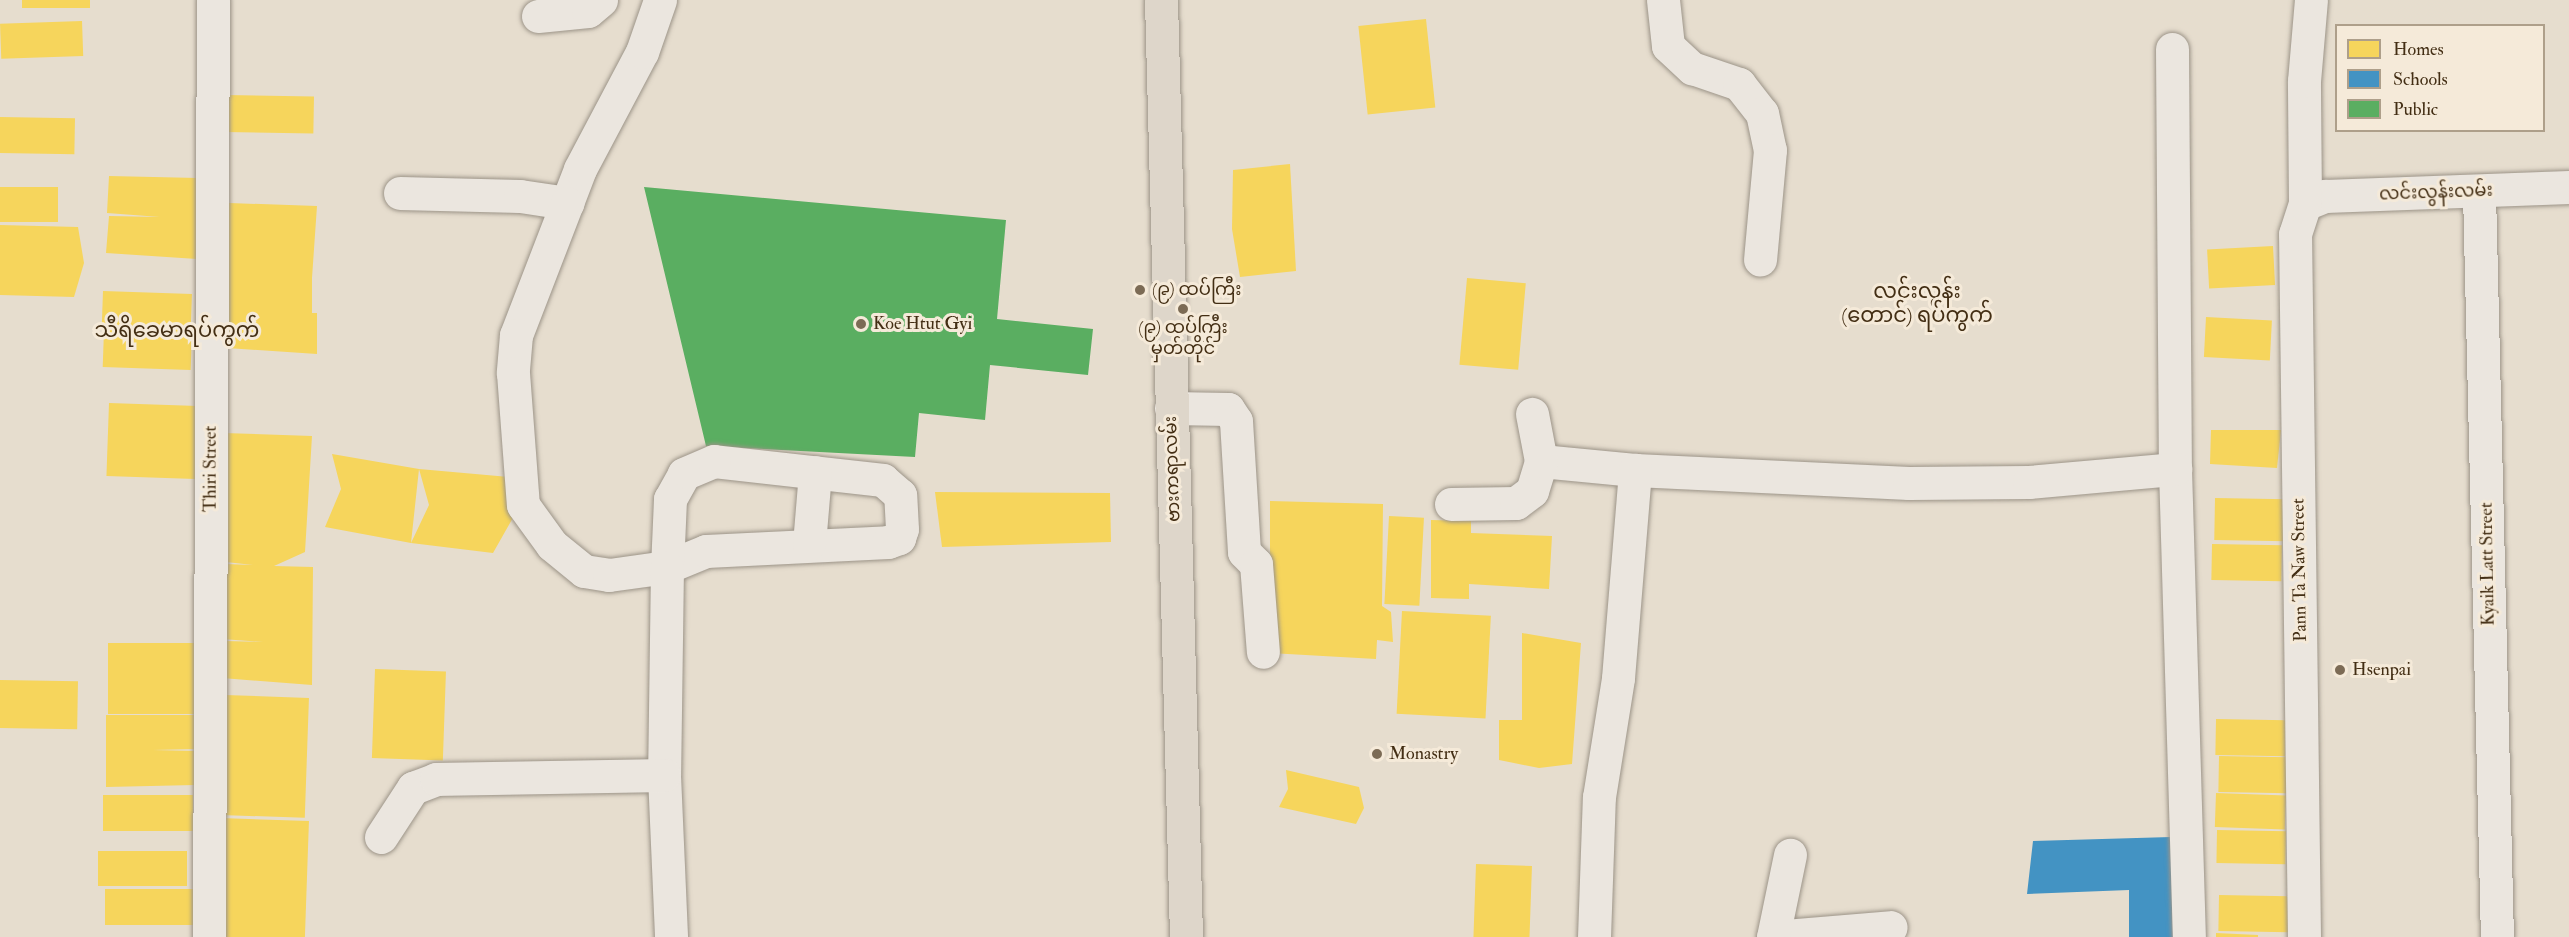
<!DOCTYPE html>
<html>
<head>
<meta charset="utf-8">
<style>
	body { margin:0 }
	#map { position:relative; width:2569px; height:937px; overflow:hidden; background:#e6ddce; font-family:"IM FELL Double Pica","Noto Sans Myanmar",serif }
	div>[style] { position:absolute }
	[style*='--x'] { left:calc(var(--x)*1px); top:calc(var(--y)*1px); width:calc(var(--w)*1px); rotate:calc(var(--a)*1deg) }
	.homes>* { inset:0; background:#f6d55c; transform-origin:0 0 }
	.schools>* { inset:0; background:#4393c3 }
	.public>* { inset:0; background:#5aae61 }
	.roads { filter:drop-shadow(0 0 2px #9c9488) drop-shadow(0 0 2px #9c9488) }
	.minor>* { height:33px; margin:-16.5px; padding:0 16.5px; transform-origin:16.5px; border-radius:16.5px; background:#ebe6df }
	.major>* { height:33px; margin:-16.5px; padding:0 16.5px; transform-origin:16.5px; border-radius:16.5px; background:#ded6ca }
	.dots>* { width:16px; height:16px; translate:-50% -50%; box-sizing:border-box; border:3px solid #f5ead9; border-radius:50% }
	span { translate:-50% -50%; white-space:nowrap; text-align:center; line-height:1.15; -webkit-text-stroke:6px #f5ead9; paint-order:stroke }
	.street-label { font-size:18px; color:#432e14 }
	.poi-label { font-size:18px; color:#432e14 }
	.left { translate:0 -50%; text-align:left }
	.quarter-label { font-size:21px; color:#432e14 }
	.legend { position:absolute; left:2335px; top:24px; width:210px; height:108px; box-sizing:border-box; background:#f5ead9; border:2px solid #ae9f8a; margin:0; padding:8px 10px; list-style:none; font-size:18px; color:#432e14 }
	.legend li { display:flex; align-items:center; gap:12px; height:30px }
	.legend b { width:30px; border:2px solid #ae9f8a }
</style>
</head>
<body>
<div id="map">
	<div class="homes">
		<i style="left:22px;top:0;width:68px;height:8px"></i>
		<i style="left:1426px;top:19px;width:89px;height:68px;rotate:84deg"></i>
		<i style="left:82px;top:21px;width:35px;height:82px;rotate:88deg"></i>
		<i style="left:225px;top:95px;width:89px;height:37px;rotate:1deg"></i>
		<i style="left:0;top:117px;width:75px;height:36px;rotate:1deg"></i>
		<i style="clip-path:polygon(1290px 164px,1296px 271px,1240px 277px,1232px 229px,1233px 170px)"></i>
		<i style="clip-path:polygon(109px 176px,198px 178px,197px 259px,106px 253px,109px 216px,160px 217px,107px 213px)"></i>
		<i style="left:0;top:187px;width:58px;height:35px"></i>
		<i style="clip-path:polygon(229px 203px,317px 206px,312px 278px,312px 313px,317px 313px,317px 354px,227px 348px,229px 313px,222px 312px)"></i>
		<i style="clip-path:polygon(0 225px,78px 227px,84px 263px,74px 297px,0 295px)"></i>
		<i style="left:2273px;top:246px;width:39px;height:66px;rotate:87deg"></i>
		<i style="left:1467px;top:278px;width:59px;height:87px;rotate:5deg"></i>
		<i style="left:103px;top:291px;width:89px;height:38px;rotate:2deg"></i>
		<i style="left:2206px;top:317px;width:66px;height:40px;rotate:3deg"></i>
		<i style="left:104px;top:330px;width:88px;height:37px;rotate:2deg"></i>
		<i style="left:109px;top:403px;width:89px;height:73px;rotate:2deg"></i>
		<i style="clip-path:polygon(2211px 430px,2281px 430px,2277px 468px,2210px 464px)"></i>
		<i style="clip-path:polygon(223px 433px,312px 436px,305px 552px,274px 566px,313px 567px,312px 685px,222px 678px,224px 641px,263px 642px,222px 639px,225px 564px,253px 565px,226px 562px)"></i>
		<i style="clip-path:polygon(332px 454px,419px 469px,509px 477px,514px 516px,493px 553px,411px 543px,429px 505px,419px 469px,411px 543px,325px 527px,341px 489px)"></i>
		<i style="clip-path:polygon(935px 492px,1110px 493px,1111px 542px,942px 547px)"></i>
		<i style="left:2215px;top:498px;width:72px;height:42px;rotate:1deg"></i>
		<i style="clip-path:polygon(1270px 501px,1383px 504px,1382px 606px,1391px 612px,1393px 642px,1377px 640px,1376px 659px,1270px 653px)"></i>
		<i style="left:1389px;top:516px;width:35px;height:88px;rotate:3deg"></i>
		<i style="clip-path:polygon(1431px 520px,1471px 521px,1471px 533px,1552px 536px,1549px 589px,1469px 584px,1469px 599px,1431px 598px)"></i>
		<i style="left:2212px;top:544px;width:70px;height:36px;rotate:1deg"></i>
		<i style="left:1402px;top:611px;width:89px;height:103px;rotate:3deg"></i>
		<i style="clip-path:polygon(1522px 633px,1581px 643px,1572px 764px,1539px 768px,1499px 760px,1499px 720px,1522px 720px)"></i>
		<i style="left:108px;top:643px;width:89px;height:71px"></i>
		<i style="left:375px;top:669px;width:71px;height:89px;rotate:2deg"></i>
		<i style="left:0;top:680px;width:78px;height:48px;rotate:1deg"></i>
		<i style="left:225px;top:695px;width:84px;height:120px;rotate:2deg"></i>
		<i style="clip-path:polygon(106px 715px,196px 715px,196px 749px,153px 750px,195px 751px,195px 785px,106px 787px)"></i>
		<i style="left:2216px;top:719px;width:70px;height:36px;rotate:1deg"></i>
		<i style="left:2219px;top:756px;width:70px;height:36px;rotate:1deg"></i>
		<i style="clip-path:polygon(1286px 770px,1359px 787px,1364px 808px,1356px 824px,1279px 807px,1288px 789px)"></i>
		<i style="left:2216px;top:793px;width:70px;height:34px;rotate:2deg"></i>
		<i style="left:103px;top:795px;width:90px;height:36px"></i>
		<i style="left:220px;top:818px;width:89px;height:119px;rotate:2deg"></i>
		<i style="left:2217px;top:830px;width:69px;height:33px;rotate:1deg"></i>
		<i style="left:98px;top:851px;width:89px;height:35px"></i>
		<i style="left:1476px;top:864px;width:56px;height:73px;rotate:2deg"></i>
		<i style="left:105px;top:889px;width:90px;height:36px"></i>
		<i style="left:2219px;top:895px;width:70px;height:36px;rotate:1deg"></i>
		<i style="clip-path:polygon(2216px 933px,2258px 935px,2258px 937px,2216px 937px)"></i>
	</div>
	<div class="schools">
		<i style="clip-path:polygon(2171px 837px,2173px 937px,2129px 937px,2129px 890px,2027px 894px,2033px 841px)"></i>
	</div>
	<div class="public">
		<i style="clip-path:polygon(644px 187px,1006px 220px,997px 319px,1093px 329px,1088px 375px,990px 365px,985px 420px,919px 413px,915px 457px,706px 446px)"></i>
	</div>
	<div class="roads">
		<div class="minor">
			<i style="--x:1663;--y:0;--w:46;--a:83.8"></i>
			<i style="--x:1668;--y:46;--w:33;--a:43"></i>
			<i style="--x:1692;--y:68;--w:50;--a:18.8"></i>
			<i style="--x:1739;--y:84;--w:37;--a:52"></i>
			<i style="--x:1762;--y:113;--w:38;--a:78"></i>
			<i style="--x:1770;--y:150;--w:110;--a:95.2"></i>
			<i style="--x:538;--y:16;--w:50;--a:-5.7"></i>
			<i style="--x:588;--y:11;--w:17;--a:-40"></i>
			<i style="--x:2172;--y:49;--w:420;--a:89.6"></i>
			<i style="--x:2175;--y:469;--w:468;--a:88.3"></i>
			<i style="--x:2479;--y:192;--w:745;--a:88.62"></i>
			<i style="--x:400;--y:193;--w:120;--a:1.4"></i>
			<i style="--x:520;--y:196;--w:48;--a:8.5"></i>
			<i style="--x:567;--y:203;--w:36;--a:-69"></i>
			<i style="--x:580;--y:169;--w:132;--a:-62.1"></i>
			<i style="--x:642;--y:52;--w:55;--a:-70.9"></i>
			<i style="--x:567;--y:203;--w:142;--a:111.1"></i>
			<i style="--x:516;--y:335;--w:38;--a:95"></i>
			<i style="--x:513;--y:373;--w:132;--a:85.7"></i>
			<i style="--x:523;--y:505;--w:49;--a:54.1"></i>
			<i style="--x:552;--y:545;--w:41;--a:39.1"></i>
			<i style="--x:584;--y:571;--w:25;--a:9"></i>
			<i style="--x:609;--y:575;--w:59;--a:-7.9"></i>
			<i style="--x:667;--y:567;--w:42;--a:-22.3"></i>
			<i style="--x:706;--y:551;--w:182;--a:-2.8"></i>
			<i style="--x:888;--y:542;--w:12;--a:-20"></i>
			<i style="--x:899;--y:538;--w:9;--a:-72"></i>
			<i style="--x:902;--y:529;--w:34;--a:-93"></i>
			<i style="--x:900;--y:495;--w:23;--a:-139"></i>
			<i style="--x:883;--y:480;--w:170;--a:-173.6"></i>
			<i style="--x:714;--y:461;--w:33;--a:157"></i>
			<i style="--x:684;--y:474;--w:29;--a:119"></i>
			<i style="--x:670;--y:499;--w:68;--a:92.5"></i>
			<i style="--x:667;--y:567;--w:208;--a:90.8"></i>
			<i style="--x:664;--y:775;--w:162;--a:87.5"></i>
			<i style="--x:2305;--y:204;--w:22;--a:-22"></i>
			<i style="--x:2325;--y:196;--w:244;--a:-2.1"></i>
			<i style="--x:1171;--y:408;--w:57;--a:1"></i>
			<i style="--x:1228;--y:409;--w:14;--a:56"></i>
			<i style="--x:1236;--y:421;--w:131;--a:86.5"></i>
			<i style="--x:1244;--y:552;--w:17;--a:45"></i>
			<i style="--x:1256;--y:564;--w:88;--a:85.5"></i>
			<i style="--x:1541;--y:461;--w:94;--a:5.5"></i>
			<i style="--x:1635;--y:470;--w:274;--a:2.7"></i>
			<i style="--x:1909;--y:483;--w:120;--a:-0.5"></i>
			<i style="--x:2029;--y:482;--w:147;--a:-5.1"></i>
			<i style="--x:1451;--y:504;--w:65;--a:-0.9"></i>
			<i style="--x:1516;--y:503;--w:20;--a:-37"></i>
			<i style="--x:1532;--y:491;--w:31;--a:-73"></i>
			<i style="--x:1541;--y:461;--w:48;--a:-100.8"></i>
			<i style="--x:809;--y:544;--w:72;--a:-85.2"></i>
			<i style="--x:381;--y:837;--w:59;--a:-56.9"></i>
			<i style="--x:413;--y:788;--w:25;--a:-21"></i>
			<i style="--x:436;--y:779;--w:228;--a:-1"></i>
			<i style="--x:209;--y:937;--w:937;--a:-89.76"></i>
			<i style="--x:1594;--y:937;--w:140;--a:-88"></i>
			<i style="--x:1599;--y:797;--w:121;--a:-80.9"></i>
			<i style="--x:1618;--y:678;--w:209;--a:-85.3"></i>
			<i style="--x:1773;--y:937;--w:118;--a:-4.8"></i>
			<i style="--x:1773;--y:937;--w:84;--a:-78.3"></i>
			<i style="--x:2304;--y:937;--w:703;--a:-90.73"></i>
			<i style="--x:2295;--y:234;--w:32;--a:-72"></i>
			<i style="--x:2305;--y:204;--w:123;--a:-90.5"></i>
			<i style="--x:2304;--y:81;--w:81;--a:-85.1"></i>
		</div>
		<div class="major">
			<i style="--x:1161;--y:0;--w:937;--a:88.47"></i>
		</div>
	</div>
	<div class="dots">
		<i style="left:1140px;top:290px;background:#7c6b55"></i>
		<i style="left:1183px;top:309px;background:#7c6b55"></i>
		<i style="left:861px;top:324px;background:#7c6b55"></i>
		<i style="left:2340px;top:670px;background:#7c6b55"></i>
		<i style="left:1377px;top:754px;background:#7c6b55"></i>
	</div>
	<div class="street-label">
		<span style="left:2436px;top:193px;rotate:-2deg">လင်းလွန်းလမ်း</span>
		<span style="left:211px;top:469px;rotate:-90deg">Thiri Street</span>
		<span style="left:1173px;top:469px;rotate:-92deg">ဗားကရာလမ်း</span>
		<span style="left:2488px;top:564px;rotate:-91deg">Kyaik Latt Street</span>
		<span style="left:2300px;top:570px;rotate:-91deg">Pann Ta Naw Street</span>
	</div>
	<div class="poi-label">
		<span class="left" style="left:1152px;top:290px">(၉) ထပ်ကြီး</span>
		<span class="left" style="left:873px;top:324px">Koe Htut Gyi</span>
		<span style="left:1183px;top:339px">(၉) ထပ်ကြီး<br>မှတ်တိုင်</span>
		<span class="left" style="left:2352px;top:670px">Hsenpai</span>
		<span class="left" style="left:1389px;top:754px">Monastry</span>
	</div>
	<div class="quarter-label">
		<span style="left:1917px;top:304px">လင်းလွန်း<br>(တောင်) ရပ်ကွက်</span>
		<span style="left:177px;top:331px">သီရိခေမာရပ်ကွက်</span>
	</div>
	<ul class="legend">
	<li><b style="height:16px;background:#f6d55c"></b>Homes</li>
	<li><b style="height:16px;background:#4393c3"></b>Schools</li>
	<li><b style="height:16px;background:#5aae61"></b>Public</li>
	</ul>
</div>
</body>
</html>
